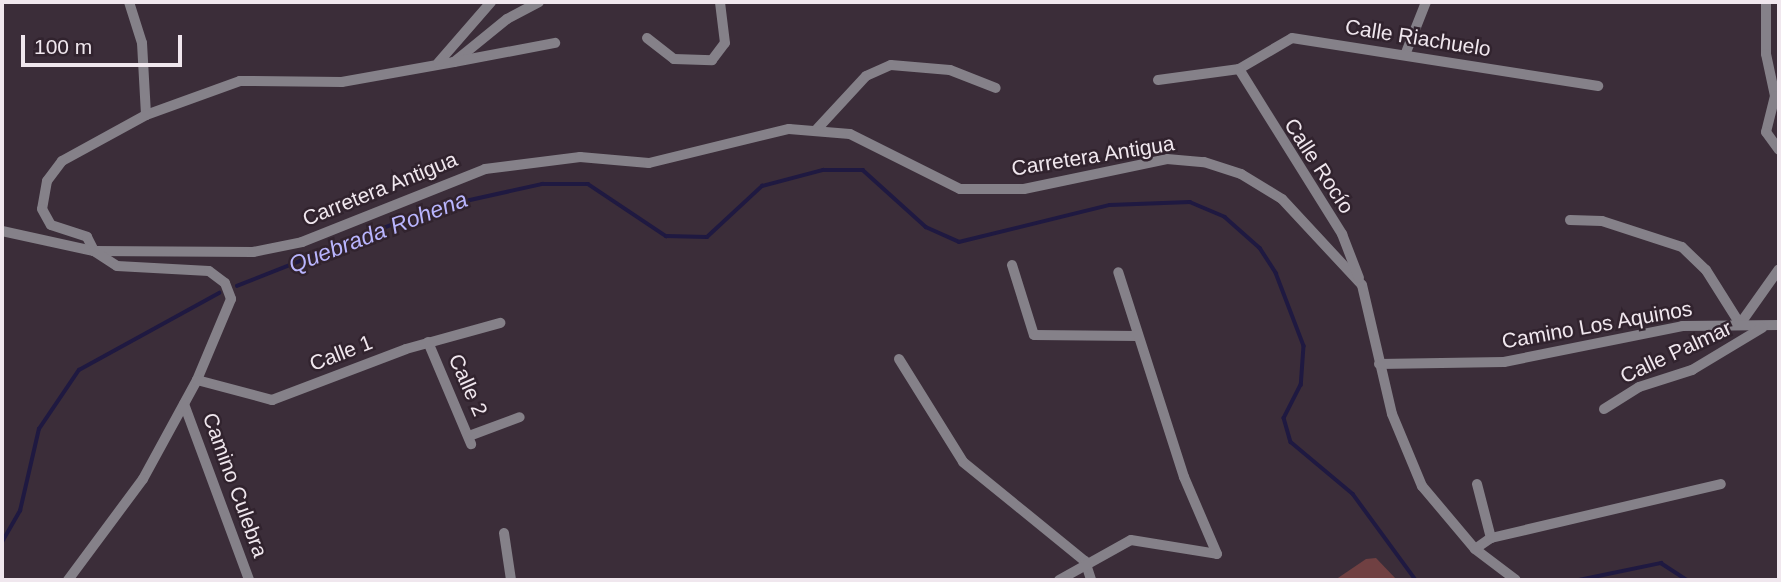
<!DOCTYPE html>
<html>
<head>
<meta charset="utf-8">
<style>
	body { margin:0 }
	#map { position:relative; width:1781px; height:582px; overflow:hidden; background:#3b2d39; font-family:Helvetica,sans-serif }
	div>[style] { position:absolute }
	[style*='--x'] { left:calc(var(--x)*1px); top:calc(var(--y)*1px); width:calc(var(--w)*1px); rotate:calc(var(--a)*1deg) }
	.green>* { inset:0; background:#704042 }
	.stream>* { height:3.5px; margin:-1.75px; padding:0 1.75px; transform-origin:1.75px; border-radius:1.75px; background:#1f1941 }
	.minor>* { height:10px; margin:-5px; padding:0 5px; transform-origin:5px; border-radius:5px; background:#858189 }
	span { translate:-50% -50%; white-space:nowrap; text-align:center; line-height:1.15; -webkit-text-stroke:5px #31232e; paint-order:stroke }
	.street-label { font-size:21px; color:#f0e7ee }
	.water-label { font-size:23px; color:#b9b5fe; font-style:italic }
	.frame { position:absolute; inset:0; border:4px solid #f0e7ee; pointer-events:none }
	.scale { position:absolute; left:21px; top:35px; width:161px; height:32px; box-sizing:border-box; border:4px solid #f0e7ee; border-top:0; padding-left:9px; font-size:21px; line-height:24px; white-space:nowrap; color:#f0e7ee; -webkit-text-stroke:5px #31232e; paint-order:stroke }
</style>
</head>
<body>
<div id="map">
	<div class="green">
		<i style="clip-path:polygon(1376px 558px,1397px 580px,1335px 580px,1366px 559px)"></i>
	</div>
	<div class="stream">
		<i style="--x:237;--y:286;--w:212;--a:-21.6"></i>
		<i style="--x:434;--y:208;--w:111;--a:-12.5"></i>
		<i style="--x:542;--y:184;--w:46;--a:0"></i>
		<i style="--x:588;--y:184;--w:94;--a:33.7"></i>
		<i style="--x:666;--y:236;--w:41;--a:1.4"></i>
		<i style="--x:707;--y:237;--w:75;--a:-42.8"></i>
		<i style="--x:762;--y:186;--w:63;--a:-14.7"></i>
		<i style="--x:823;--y:170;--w:40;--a:0"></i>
		<i style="--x:863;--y:170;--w:85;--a:42.1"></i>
		<i style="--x:926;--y:227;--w:36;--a:24"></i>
		<i style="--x:959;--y:242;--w:155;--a:-13.8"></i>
		<i style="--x:1110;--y:205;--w:80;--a:-2.1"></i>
		<i style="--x:1190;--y:202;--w:38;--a:23"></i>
		<i style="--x:1225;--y:217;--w:47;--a:41.5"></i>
		<i style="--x:1260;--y:248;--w:30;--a:57"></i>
		<i style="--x:1276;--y:273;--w:78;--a:69"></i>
		<i style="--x:1304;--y:346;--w:39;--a:94"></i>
		<i style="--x:1301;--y:385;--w:37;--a:117"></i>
		<i style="--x:1284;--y:418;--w:25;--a:74"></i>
		<i style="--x:1291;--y:442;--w:81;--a:40"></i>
		<i style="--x:1353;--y:494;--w:107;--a:53.8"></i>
		<i style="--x:2;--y:542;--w:36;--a:-60"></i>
		<i style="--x:20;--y:511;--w:84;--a:-77"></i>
		<i style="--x:39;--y:429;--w:71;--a:-55.9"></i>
		<i style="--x:79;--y:370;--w:160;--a:-28.8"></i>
		<i style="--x:1579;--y:580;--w:84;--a:-11.7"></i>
		<i style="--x:1661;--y:563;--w:31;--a:33"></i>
	</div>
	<div class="minor">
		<i style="--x:129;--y:2;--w:43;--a:72.4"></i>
		<i style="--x:142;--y:43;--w:72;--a:86.8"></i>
		<i style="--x:539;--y:2;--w:36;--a:152"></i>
		<i style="--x:507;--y:19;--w:68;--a:140.9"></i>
		<i style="--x:454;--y:62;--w:114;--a:169.9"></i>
		<i style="--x:342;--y:82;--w:102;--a:-179.4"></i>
		<i style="--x:240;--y:81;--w:100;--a:160.1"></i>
		<i style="--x:146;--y:115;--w:96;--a:151.3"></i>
		<i style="--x:62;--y:161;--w:25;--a:127"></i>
		<i style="--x:47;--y:181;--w:28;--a:100"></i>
		<i style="--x:42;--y:209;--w:18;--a:61"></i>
		<i style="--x:51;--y:225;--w:38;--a:18"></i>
		<i style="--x:87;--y:237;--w:16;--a:63"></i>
		<i style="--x:94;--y:251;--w:159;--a:0.4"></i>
		<i style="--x:253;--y:252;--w:50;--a:-11.5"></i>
		<i style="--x:302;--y:242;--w:197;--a:-21.7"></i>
		<i style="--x:485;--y:169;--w:96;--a:-7.2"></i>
		<i style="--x:580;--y:157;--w:69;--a:5"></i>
		<i style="--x:649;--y:163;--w:144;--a:-13.7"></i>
		<i style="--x:789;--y:129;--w:61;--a:4.7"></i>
		<i style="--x:850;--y:134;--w:123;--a:26.6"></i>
		<i style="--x:960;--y:189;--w:64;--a:0"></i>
		<i style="--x:1024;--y:189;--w:146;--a:-11.8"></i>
		<i style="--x:1167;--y:159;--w:37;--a:5"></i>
		<i style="--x:1204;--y:162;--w:39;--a:18"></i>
		<i style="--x:1241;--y:174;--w:48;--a:31.4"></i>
		<i style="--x:1282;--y:199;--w:117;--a:47.1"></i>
		<i style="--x:1362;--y:285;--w:132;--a:76.9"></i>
		<i style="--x:1392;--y:414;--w:78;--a:67.4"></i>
		<i style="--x:1422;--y:486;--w:82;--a:49.9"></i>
		<i style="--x:1475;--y:549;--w:51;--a:37.1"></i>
		<i style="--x:1766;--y:2;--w:52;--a:90"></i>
		<i style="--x:1766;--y:54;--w:43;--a:77.9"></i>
		<i style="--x:1775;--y:96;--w:37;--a:104"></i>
		<i style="--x:1766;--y:132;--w:22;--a:54"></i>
		<i style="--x:647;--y:38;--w:34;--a:38"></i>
		<i style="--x:674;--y:59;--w:38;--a:2"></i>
		<i style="--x:712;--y:60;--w:21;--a:-53"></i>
		<i style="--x:725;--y:43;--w:41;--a:-97"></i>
		<i style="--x:1405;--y:55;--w:57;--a:-68.4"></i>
		<i style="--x:454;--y:62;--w:103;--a:-10.7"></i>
		<i style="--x:438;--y:63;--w:81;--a:-49"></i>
		<i style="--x:1239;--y:69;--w:61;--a:-30.3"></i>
		<i style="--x:1292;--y:38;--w:310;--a:8.9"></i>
		<i style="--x:1239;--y:69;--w:195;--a:58"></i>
		<i style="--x:1342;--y:234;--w:47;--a:68.9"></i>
		<i style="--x:1158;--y:80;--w:82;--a:-7.7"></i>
		<i style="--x:817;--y:129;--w:72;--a:-47.2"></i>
		<i style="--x:866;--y:76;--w:27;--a:-24"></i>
		<i style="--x:891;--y:65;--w:59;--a:4.8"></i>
		<i style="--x:950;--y:70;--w:49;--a:21.4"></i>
		<i style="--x:1570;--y:220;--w:32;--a:2"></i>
		<i style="--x:1602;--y:221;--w:84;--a:18"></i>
		<i style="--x:1682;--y:247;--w:33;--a:44"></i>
		<i style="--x:1706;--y:270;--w:64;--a:57.8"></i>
		<i style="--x:1740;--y:324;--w:67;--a:-54.7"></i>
		<i style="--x:2;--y:231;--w:94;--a:12.3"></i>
		<i style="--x:94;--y:251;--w:27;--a:33"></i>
		<i style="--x:117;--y:266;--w:92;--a:3.1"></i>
		<i style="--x:209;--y:271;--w:20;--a:37"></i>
		<i style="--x:225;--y:283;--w:17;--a:69"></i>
		<i style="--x:231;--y:299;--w:88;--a:112.8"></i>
		<i style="--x:197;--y:380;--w:113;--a:118.6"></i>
		<i style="--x:143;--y:479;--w:126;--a:126.6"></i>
		<i style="--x:1012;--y:265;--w:73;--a:72.6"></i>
		<i style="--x:1034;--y:335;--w:104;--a:0.6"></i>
		<i style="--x:428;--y:342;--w:111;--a:67.1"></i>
		<i style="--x:899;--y:359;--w:121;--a:58.1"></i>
		<i style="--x:963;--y:462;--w:157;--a:39.1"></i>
		<i style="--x:1085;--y:561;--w:20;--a:72"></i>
		<i style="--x:1379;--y:364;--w:125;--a:-0.9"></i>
		<i style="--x:1504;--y:362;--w:182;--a:-11.4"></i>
		<i style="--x:1682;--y:326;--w:97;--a:-0.6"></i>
		<i style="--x:197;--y:380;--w:78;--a:14.9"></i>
		<i style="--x:272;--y:400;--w:143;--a:-20.8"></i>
		<i style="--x:406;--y:349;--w:98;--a:-15.5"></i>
		<i style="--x:184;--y:404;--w:188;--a:69.7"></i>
		<i style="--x:1604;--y:409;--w:41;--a:-32.2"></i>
		<i style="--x:1639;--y:387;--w:56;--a:-17.8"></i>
		<i style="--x:1692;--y:370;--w:82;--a:-31"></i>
		<i style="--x:469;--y:436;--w:54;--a:-20.4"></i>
		<i style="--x:1477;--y:484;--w:56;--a:75.5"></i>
		<i style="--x:504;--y:533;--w:48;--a:81.5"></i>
		<i style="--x:1475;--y:549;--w:19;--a:-35"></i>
		<i style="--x:1491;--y:538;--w:236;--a:-13.2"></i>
		<i style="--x:1059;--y:580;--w:82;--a:-29.1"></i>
		<i style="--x:1131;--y:540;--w:87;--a:9.2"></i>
		<i style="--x:1217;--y:554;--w:84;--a:-113.2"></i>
		<i style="--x:1184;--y:477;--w:215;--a:-107.8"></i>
	</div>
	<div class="street-label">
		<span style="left:1418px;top:38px;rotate:9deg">Calle Riachuelo</span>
		<span style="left:1093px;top:156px;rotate:-9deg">Carretera Antigua</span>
		<span style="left:1319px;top:166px;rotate:57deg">Calle Rocío</span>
		<span style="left:380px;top:189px;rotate:-22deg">Carretera Antigua</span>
		<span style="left:1597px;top:325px;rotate:-10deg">Camino Los Aquinos</span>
		<span style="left:1676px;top:352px;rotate:-25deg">Calle Palmar</span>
		<span style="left:341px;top:353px;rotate:-21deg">Calle 1</span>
		<span style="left:468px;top:385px;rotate:66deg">Calle 2</span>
		<span style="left:235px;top:485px;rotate:70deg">Camino Culebra</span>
	</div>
	<div class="water-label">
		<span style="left:378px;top:232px;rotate:-21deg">Quebrada Rohena</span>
	</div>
	<div class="frame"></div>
	<div class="scale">100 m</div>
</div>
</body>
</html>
